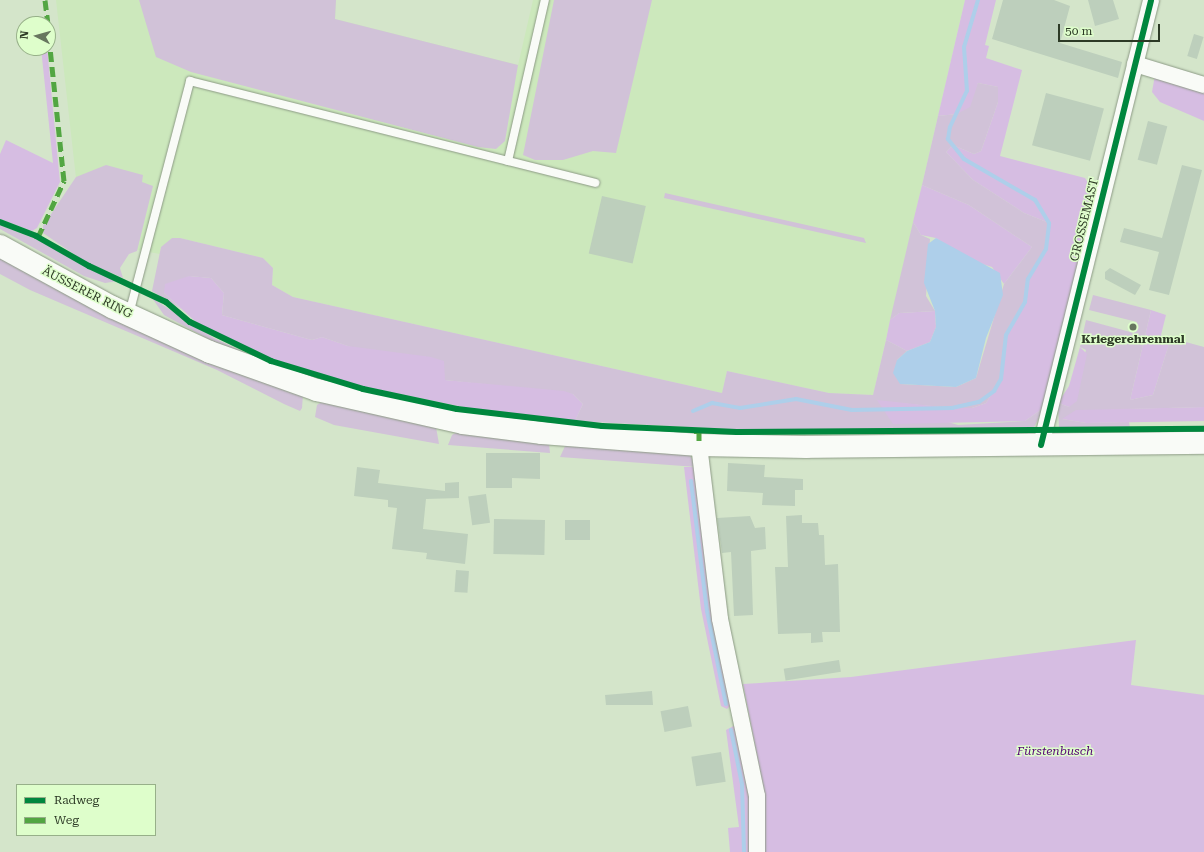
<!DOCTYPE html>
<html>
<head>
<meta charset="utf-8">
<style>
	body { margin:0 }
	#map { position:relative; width:1204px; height:852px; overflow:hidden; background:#d4e5ca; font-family:"Roboto Serif",serif }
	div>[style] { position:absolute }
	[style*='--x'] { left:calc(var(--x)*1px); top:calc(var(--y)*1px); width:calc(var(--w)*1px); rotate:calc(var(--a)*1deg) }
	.built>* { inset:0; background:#cce8bc }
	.green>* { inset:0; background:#d1c2d8 }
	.forest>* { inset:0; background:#d6bde2 }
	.water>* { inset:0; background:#aecfea }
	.stream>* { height:4px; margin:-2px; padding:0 2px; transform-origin:2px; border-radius:2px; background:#aecfea }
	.building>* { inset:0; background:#bdcfbc; transform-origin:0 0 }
	.roads { filter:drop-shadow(0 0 1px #8c9a85) drop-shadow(0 0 1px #8c9a85) }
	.service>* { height:8px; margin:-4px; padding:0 4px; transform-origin:4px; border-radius:4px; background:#f9fbf7 }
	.minor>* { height:16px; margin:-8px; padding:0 8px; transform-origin:8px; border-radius:8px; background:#f9fbf7 }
	.primary>* { height:22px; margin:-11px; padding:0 11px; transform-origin:11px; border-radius:11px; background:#f9fbf7 }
	.quiet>* { height:5px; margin-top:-2.5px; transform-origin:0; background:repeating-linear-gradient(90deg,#52a642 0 10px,transparent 0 15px) }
	.cycleway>* { height:6px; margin:-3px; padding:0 3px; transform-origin:3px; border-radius:3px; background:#00873e }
	.dots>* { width:11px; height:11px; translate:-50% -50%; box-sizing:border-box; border:2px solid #defecb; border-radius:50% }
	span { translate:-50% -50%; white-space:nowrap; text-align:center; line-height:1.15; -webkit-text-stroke:3px #defecb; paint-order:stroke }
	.street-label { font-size:12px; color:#2d3a26 }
	.poi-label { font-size:12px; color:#2d3a26; font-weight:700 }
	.park-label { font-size:12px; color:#570475; font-style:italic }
	.legend { position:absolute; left:16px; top:784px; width:140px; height:52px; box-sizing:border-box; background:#defecb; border:1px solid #97b089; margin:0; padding:5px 7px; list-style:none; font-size:12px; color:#2d3a26 }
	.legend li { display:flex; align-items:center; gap:8px; height:20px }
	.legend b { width:20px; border:1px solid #97b089 }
	.north { position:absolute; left:16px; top:16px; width:40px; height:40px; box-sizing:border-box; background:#defecb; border:1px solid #97b089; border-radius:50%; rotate:276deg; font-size:11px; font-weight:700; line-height:16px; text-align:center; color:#2d3a26 }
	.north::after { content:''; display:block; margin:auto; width:14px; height:18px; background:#67765f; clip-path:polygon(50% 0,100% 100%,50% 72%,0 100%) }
	.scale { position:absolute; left:1058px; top:24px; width:102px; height:18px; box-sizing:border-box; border:2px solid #2d3a26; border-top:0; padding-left:5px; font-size:12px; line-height:14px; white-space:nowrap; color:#2d3a26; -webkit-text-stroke:3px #defecb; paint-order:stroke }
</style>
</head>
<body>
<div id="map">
	<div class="built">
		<i style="clip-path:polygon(56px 0,336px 0,335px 19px,518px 65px,533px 0,965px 0,873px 395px,829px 393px,727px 371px,722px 393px,293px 297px,272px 285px,273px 268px,263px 258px,180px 238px,161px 247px,160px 254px,133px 249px,78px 196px)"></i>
	</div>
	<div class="green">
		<i style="clip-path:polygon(139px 0,336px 0,335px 19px,518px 65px,505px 141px,496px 149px,478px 147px,191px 72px,156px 57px)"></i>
		<i style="clip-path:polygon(554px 0,652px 0,616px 153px,593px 151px,563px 160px,535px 160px,523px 155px)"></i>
		<i style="clip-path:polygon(978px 83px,998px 87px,998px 102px,981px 151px,974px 154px,953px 145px,946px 152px,973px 180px,1024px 213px,1049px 223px,1046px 249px,1022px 309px,1006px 335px,1001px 379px,986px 403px,972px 408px,952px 408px,878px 401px,958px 425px,1025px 421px,1045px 407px,1033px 429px,744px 430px,575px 421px,583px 404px,573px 394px,445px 380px,322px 337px,312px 340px,222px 315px,224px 293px,211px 278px,189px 276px,164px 293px,181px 309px,152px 291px,161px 247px,172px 238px,180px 238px,263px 258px,273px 268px,272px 285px,293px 297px,722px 393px,727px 371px,829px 393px,873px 395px,886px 340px,907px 351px,897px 360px,900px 384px,956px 387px,976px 378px,1004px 284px,1032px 247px,969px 205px,922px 185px,938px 116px,957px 114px)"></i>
		<i style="clip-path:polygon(106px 165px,143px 175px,142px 182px,153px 186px,137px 251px,129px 254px,120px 268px,123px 278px,84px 261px,43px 233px,43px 226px,76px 177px)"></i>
		<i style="clip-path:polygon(665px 193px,864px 238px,866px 243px,664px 198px)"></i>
		<i style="clip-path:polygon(913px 222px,921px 235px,930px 239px,926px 296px,935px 311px,899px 313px,890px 320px)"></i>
		<i style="clip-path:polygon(0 225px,38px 240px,118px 281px,105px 283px,84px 276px,0 229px)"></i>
		<i style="clip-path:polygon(0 257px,303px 395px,302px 408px,300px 411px,284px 404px,217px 370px,30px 290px,0 274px)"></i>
		<i style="clip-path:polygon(1093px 295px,1151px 310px,1130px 400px,1153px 395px,1171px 338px,1204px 347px,1204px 407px,1128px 409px,1062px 419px,1086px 423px,1129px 422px,1130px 428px,1059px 428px,1058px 403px,1069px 407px,1086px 350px,1080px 347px,1086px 320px,1134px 333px,1137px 322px,1089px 310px)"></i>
		<i style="clip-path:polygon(152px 298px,214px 338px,271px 365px,223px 347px,164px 315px)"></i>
		<i style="clip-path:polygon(323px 401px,436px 427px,439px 444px,334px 425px,315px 417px,317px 405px)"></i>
		<i style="clip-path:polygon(459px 431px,549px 444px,550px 453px,448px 445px,452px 435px)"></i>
		<i style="clip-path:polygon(566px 444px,688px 452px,697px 467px,560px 457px)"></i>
	</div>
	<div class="forest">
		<i style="clip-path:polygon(965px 0,996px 0,985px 45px,989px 46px,986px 58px,1022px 70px,1000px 156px,1085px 178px,1093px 191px,1101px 194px,1045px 407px,1025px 421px,893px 424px,877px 400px,952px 408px,972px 408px,986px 403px,1001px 379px,1006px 335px,1022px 309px,1028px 279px,1046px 249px,1049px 235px,1049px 223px,1024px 213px,973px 180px,946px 152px,953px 145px,974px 154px,981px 151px,998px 102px,998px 87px,978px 83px,970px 107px,957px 114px,938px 116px)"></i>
		<i style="clip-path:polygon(41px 48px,47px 48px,60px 182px,37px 228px,32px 231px,0 219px,0 154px,6px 140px,53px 163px)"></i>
		<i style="clip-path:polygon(1155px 75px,1204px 89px,1204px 121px,1160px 102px,1152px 92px)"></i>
		<i style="clip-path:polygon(922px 185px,969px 205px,1032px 247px,1004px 284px,992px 267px,973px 261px,936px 238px,921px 235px,913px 222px)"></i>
		<i style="clip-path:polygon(189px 276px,211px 278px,224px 293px,222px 315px,312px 340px,322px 337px,348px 346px,431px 357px,444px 361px,445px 380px,564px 391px,573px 394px,583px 404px,575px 421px,473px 409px,361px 386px,266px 357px,196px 322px,164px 293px,165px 284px)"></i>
		<i style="clip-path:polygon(1151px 310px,1166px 315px,1161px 335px,1171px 338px,1153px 395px,1130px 400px)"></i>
		<i style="clip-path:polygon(935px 311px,936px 327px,930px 342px,907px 351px,886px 340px,890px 320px,899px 313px)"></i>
		<i style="clip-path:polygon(1080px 347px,1087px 354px,1077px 401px,1069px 407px,1058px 403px,1069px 386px)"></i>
		<i style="clip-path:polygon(1204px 407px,1204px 421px,1086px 423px,1062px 419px,1076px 410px)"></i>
		<i style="clip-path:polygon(684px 467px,697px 467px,733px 703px,727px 709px,721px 706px,701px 609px)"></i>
		<i style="clip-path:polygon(1136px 640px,1131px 685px,1204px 695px,1204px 852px,764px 852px,764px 792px,743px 684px,851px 677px)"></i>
		<i style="clip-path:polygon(739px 723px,746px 752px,754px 852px,730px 852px,728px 828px,739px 827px,726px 730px)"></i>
	</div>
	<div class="water">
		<i style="clip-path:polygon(936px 238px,1000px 273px,1003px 295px,986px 338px,976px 378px,956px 387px,900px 384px,893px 373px,897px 360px,907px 351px,930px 342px,936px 327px,935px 311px,924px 283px,928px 244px)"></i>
	</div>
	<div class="stream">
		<i style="--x:693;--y:411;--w:21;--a:-23"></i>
		<i style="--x:712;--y:403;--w:28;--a:10"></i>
		<i style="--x:740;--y:408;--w:57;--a:-9.1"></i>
		<i style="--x:796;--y:399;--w:57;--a:11.1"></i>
		<i style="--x:852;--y:410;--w:100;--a:-1.1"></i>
		<i style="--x:952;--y:408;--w:28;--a:-13"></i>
		<i style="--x:979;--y:402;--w:19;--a:-36"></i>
		<i style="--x:994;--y:391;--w:14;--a:-60"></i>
		<i style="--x:1001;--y:379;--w:44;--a:-83.5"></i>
		<i style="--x:1006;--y:335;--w:38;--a:-60"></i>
		<i style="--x:1025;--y:302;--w:23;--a:-83"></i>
		<i style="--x:1028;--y:279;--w:35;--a:-59"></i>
		<i style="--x:1046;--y:249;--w:26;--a:-83"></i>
		<i style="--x:1049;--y:223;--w:27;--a:-121"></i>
		<i style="--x:1035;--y:200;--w:82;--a:-150"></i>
		<i style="--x:964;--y:159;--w:26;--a:-129"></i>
		<i style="--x:948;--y:139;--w:12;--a:-81"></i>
		<i style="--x:950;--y:127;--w:40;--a:-65"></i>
		<i style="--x:967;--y:91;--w:44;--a:-93.9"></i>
		<i style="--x:964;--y:47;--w:49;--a:-73.4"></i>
		<i style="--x:691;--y:481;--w:131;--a:83"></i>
		<i style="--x:707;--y:611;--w:95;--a:78.5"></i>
		<i style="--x:731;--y:730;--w:55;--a:78.5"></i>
		<i style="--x:742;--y:784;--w:68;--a:88.3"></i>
	</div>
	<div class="building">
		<i style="clip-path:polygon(1003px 0,1054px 0,1070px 6px,1060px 43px,1122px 62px,1118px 78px,992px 39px)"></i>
		<i style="clip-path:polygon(1088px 0,1113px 0,1119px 19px,1095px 26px)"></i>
		<i style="left:1194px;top:34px;width:10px;height:23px;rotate:17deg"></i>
		<i style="left:1046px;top:93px;width:60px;height:54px;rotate:15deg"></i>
		<i style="left:1148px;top:121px;width:20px;height:40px;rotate:15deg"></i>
		<i style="clip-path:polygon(1182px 165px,1202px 170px,1169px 295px,1149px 290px,1159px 252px,1120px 242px,1124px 228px,1162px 238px)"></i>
		<i style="left:602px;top:196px;width:45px;height:59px;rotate:13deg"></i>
		<i style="clip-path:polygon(1110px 268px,1141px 285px,1135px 295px,1105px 279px,1105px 272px)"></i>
		<i style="clip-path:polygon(486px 453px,540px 453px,540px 479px,512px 478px,512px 488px,486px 488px)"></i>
		<i style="clip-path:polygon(728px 463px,765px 465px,764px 477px,803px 479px,803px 490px,795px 490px,795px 506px,762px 505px,763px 493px,727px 491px)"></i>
		<i style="clip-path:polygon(357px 467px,380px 470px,378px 483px,445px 491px,445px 483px,459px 482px,459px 498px,426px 499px,423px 529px,468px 534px,465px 564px,426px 559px,427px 553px,392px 549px,397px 508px,388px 507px,388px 500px,354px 496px)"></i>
		<i style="left:486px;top:494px;width:29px;height:18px;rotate:82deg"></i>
		<i style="clip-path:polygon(802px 515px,802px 523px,818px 523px,819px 535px,824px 535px,825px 565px,838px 564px,840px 632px,822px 632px,823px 642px,811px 643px,811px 633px,778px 634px,775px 567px,788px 567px,786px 516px)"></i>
		<i style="clip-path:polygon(750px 516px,755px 528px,765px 527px,766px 549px,751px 551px,753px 615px,734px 616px,731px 552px,722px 553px,717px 518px)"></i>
		<i style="left:494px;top:519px;width:51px;height:35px;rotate:1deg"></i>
		<i style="left:565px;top:520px;width:25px;height:20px"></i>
		<i style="left:456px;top:570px;width:13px;height:22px;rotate:4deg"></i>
		<i style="left:839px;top:660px;width:12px;height:56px;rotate:81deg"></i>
		<i style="clip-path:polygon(652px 691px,653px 705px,606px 705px,605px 695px)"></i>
		<i style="left:688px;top:706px;width:21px;height:28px;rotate:79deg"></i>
		<i style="left:721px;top:752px;width:30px;height:30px;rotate:81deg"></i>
	</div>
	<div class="roads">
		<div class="service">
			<i style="--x:508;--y:161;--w:165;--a:-77.1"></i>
			<i style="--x:129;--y:314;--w:241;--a:-75.3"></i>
			<i style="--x:190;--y:81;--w:418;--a:14.1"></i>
		</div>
		<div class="minor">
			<i style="--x:1135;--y:64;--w:72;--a:16.9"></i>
			<i style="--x:699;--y:445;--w:175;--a:83.1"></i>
			<i style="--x:720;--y:619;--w:181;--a:78.2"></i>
			<i style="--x:757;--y:796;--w:56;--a:90"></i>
			<i style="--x:1041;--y:445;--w:458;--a:-76.1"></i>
		</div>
		<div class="primary">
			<i style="--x:0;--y:246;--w:128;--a:28.6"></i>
			<i style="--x:112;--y:307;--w:108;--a:24.7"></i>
			<i style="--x:210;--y:352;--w:114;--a:19.6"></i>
			<i style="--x:317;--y:390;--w:150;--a:12.7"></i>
			<i style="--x:463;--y:423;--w:80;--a:7.2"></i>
			<i style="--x:542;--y:433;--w:157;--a:4.4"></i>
			<i style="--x:699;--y:445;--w:108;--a:1.1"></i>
			<i style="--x:807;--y:447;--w:397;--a:-0.6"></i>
		</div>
	</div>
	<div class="quiet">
		<i style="--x:45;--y:0;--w:24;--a:83"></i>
		<i style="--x:38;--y:237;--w:62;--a:-65.1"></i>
		<i style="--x:64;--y:181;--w:154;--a:-96"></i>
		<i style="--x:694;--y:431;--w:5;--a:0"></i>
		<i style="--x:699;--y:431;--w:14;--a:90"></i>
	</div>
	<div class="cycleway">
		<i style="--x:0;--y:222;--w:39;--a:21"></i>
		<i style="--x:36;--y:236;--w:61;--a:29.5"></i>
		<i style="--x:89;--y:266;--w:85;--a:25.1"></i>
		<i style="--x:166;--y:302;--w:31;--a:40"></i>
		<i style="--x:190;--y:322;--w:90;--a:25.7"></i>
		<i style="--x:271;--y:361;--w:96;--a:16.9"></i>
		<i style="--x:363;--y:389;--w:96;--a:12"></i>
		<i style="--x:457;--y:409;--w:146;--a:6.7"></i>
		<i style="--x:602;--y:426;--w:135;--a:2.5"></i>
		<i style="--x:737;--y:432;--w:467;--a:-0.4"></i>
		<i style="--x:1041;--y:445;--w:458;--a:-76.1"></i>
	</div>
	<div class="dots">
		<i style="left:1133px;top:327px;background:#67765f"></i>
	</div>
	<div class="street-label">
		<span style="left:1085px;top:220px;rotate:-76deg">GROSSEMAST</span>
		<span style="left:87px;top:293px;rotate:27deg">ÄUSSERER RING</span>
	</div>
	<div class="poi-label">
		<span style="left:1133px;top:340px">Kriegerehrenmal</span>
	</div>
	<div class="park-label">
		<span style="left:1055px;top:752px">Fürstenbusch</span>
	</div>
	<ul class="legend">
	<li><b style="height:5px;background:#00873e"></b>Radweg</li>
	<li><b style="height:5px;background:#52a642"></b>Weg</li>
	</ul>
	<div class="north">N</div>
	<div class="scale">50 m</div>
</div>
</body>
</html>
